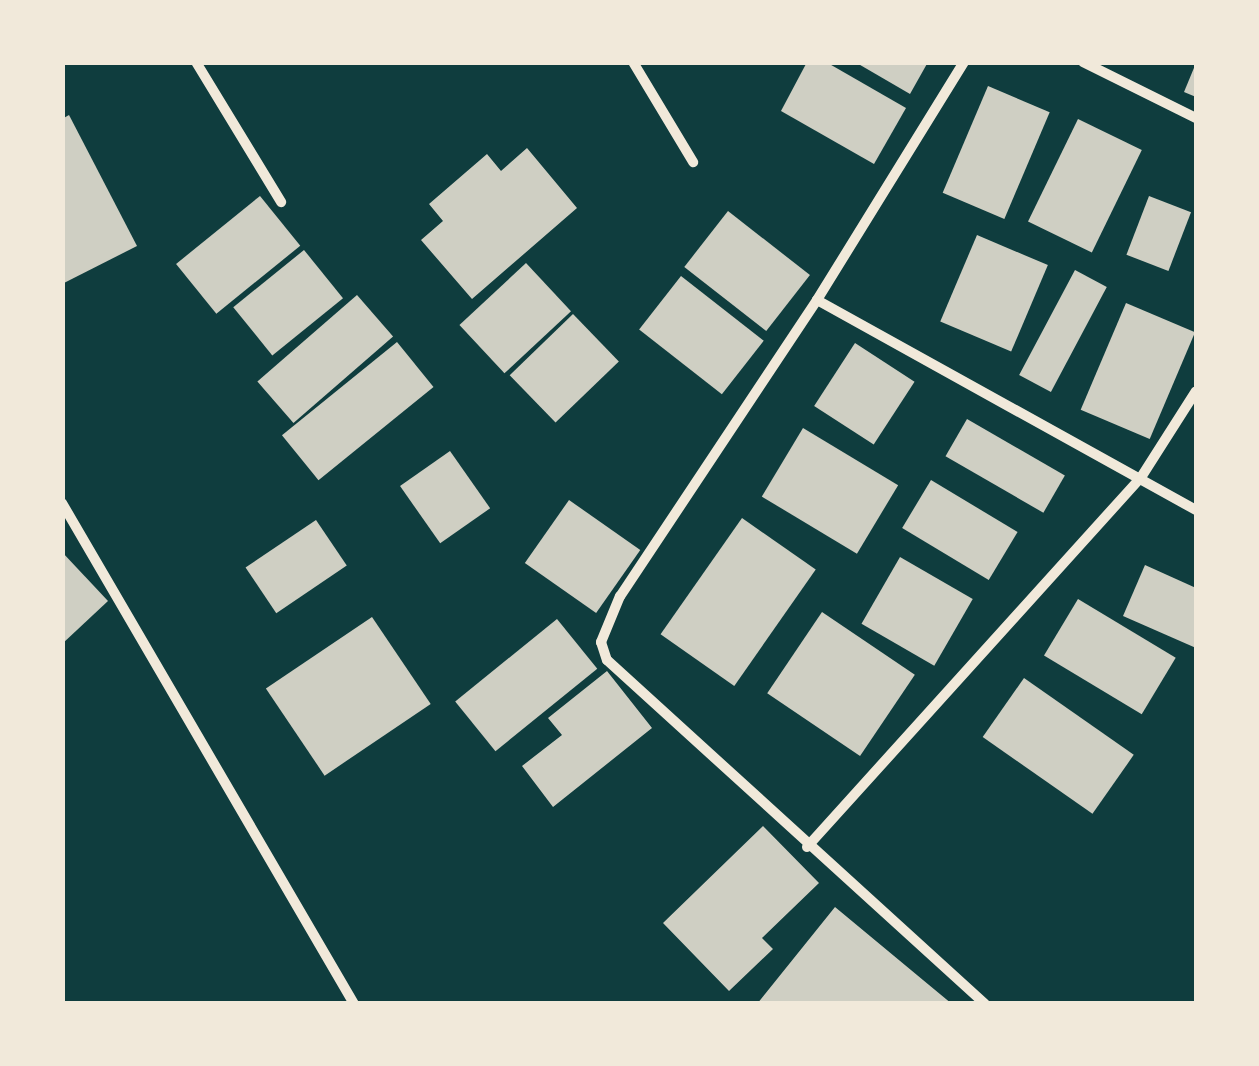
<!DOCTYPE html>
<html>
<head>
<meta charset="utf-8">
<style>
	body { margin:0 }
	#map { position:relative; width:1259px; height:1066px; overflow:hidden; background:#0f3d3e; font-family:Commissioner,sans-serif }
	div>[style] { position:absolute }
	[style*='--x'] { left:calc(var(--x)*1px); top:calc(var(--y)*1px); width:calc(var(--w)*1px); rotate:calc(var(--a)*1deg) }
	.building>* { inset:0; background:#cfcfc3; transform-origin:0 0 }
	.minor>* { height:10px; margin:-5px; padding:0 5px; transform-origin:5px; border-radius:5px; background:#f1e9da }
	span { translate:-50% -50%; white-space:nowrap; text-align:center; line-height:1.15; -webkit-text-stroke:10px #f1e9da; paint-order:stroke }
	.frame { position:absolute; inset:0; border:65px solid #f1e9da; pointer-events:none }
</style>
</head>
<body>
<div id="map">
	<div class="building">
		<i style="clip-path:polygon(807px 62px,826px 62px,906px 108px,874px 164px,781px 111px)"></i>
		<i style="clip-path:polygon(855px 62px,928px 62px,910px 94px)"></i>
		<i style="clip-path:polygon(1196px 63px,1196px 97px,1184px 92px)"></i>
		<i style="left:988px;top:86px;width:67px;height:116px;rotate:23deg"></i>
		<i style="clip-path:polygon(69px 115px,137px 246px,62px 284px,62px 119px)"></i>
		<i style="left:1078px;top:119px;width:71px;height:114px;rotate:26deg"></i>
		<i style="clip-path:polygon(527px 148px,577px 208px,472px 299px,421px 240px,443px 221px,429px 204px,487px 154px,501px 171px)"></i>
		<i style="left:260px;top:196px;width:64px;height:108px;rotate:51deg"></i>
		<i style="left:1149px;top:196px;width:45px;height:63px;rotate:21deg"></i>
		<i style="left:728px;top:211px;width:104px;height:71px;rotate:38deg"></i>
		<i style="left:977px;top:235px;width:77px;height:94px;rotate:23deg"></i>
		<i style="left:304px;top:250px;width:62px;height:91px;rotate:51deg"></i>
		<i style="left:526px;top:263px;width:66px;height:91px;rotate:47deg"></i>
		<i style="left:1075px;top:270px;width:36px;height:119px;rotate:28deg"></i>
		<i style="left:681px;top:276px;width:105px;height:68px;rotate:38deg"></i>
		<i style="left:357px;top:295px;width:55px;height:132px;rotate:49deg"></i>
		<i style="left:1126px;top:303px;width:75px;height:116px;rotate:23deg"></i>
		<i style="left:573px;top:314px;width:66px;height:88px;rotate:46deg"></i>
		<i style="left:397px;top:342px;width:58px;height:148px;rotate:51deg"></i>
		<i style="left:855px;top:343px;width:71px;height:75px;rotate:33deg"></i>
		<i style="left:967px;top:419px;width:113px;height:43px;rotate:30deg"></i>
		<i style="left:803px;top:428px;width:111px;height:80px;rotate:31deg"></i>
		<i style="left:450px;top:451px;width:70px;height:61px;rotate:55deg"></i>
		<i style="left:931px;top:480px;width:101px;height:56px;rotate:31deg"></i>
		<i style="left:569px;top:500px;width:87px;height:77px;rotate:35deg"></i>
		<i style="left:742px;top:518px;width:90px;height:142px;rotate:35deg"></i>
		<i style="left:316px;top:520px;width:55px;height:85px;rotate:56deg"></i>
		<i style="clip-path:polygon(62px 552px,108px 601px,62px 644px)"></i>
		<i style="left:900px;top:557px;width:84px;height:77px;rotate:30deg"></i>
		<i style="clip-path:polygon(1145px 565px,1196px 588px,1196px 648px,1123px 616px)"></i>
		<i style="left:1078px;top:599px;width:114px;height:66px;rotate:31deg"></i>
		<i style="left:822px;top:612px;width:112px;height:98px;rotate:34deg"></i>
		<i style="left:372px;top:617px;width:105px;height:128px;rotate:56deg"></i>
		<i style="left:557px;top:619px;width:64px;height:131px;rotate:51deg"></i>
		<i style="clip-path:polygon(607px 671px,652px 728px,553px 807px,522px 766px,562px 735px,548px 718px)"></i>
		<i style="left:1024px;top:678px;width:134px;height:72px;rotate:35deg"></i>
		<i style="clip-path:polygon(763px 826px,819px 883px,762px 938px,773px 949px,729px 991px,663px 923px)"></i>
		<i style="clip-path:polygon(835px 907px,923px 980px,952px 1004px,757px 1004px)"></i>
	</div>
	<div class="minor">
		<i style="--x:196;--y:62;--w:164;--a:58.7"></i>
		<i style="--x:633;--y:62;--w:117;--a:59"></i>
		<i style="--x:964;--y:62;--w:280;--a:121.7"></i>
		<i style="--x:817;--y:300;--w:356;--a:123.6"></i>
		<i style="--x:620;--y:596;--w:50;--a:112.4"></i>
		<i style="--x:601;--y:642;--w:19;--a:72"></i>
		<i style="--x:607;--y:660;--w:511;--a:42.3"></i>
		<i style="--x:1083;--y:62;--w:126;--a:26.4"></i>
		<i style="--x:817;--y:300;--w:433;--a:29"></i>
		<i style="--x:62;--y:503;--w:580;--a:59.76"></i>
		<i style="--x:807;--y:847;--w:496;--a:-47.9"></i>
		<i style="--x:1140;--y:479;--w:104;--a:-57.5"></i>
	</div>
	<div class="frame"></div>
</div>
</body>
</html>
